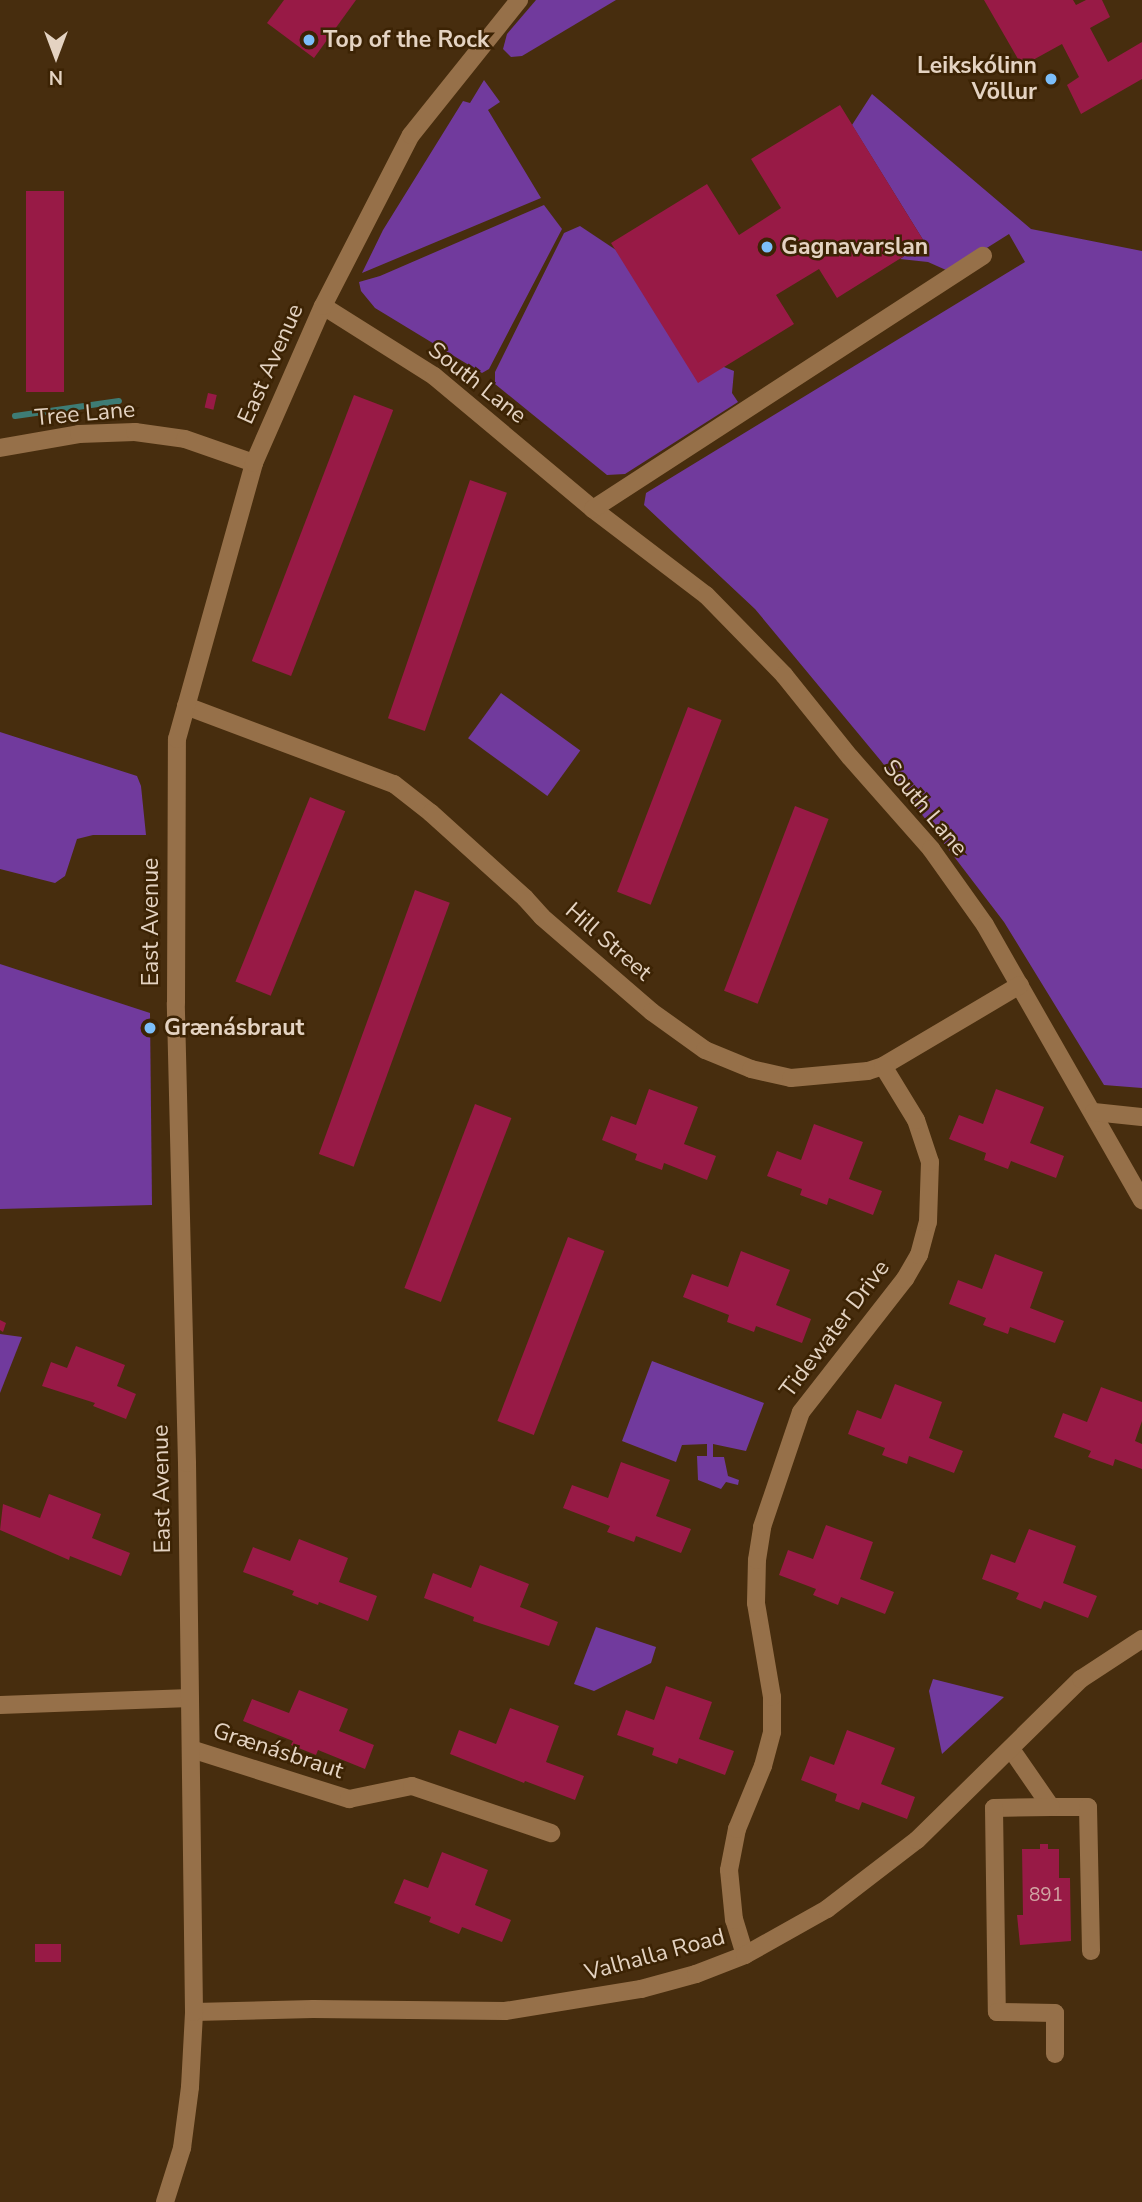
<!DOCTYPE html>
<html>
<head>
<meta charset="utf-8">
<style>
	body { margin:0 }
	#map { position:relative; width:1142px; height:2202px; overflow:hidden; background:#472d0e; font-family:"Nunito Sans",sans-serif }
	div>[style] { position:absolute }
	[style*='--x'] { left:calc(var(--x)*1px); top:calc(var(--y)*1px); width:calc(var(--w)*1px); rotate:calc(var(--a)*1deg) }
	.green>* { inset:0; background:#713a9d; transform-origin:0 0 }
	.stream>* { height:6px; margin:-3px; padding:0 3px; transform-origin:3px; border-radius:3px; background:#3e7c75 }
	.building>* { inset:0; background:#981a46; transform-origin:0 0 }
	.minor>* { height:18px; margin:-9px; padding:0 9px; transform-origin:9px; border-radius:9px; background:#967049 }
	.dots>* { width:19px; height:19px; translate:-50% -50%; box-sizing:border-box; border:4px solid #3c2304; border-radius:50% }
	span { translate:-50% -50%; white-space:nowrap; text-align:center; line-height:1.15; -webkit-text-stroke:5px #3c2304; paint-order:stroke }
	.number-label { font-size:19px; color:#d1a5a3 }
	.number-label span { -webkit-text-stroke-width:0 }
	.poi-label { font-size:23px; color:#e4d3c2; font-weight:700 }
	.left { translate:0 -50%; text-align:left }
	.right { translate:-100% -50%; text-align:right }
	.street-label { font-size:23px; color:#e4d3c2 }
	.north { position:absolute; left:21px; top:21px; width:70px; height:70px; -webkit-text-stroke:5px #3c2304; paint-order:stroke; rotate:180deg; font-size:19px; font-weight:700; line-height:28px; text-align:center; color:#e4d3c2 }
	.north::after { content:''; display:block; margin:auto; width:24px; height:32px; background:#e4d3c2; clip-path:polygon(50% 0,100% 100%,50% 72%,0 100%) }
</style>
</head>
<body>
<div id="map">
	<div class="green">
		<i style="clip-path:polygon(536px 0,616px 0,522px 56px,511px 57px,503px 49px,507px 34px)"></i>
		<i style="clip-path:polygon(484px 80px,500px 102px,488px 110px,541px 198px,362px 273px,383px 230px,463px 101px,470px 103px)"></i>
		<i style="clip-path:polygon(872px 94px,1031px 229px,1142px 251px,1142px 1088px,1104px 1085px,1004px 922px,881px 761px,755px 609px,644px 505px,646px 493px,1025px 262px,1009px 234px,955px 268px,946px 270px,928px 262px,900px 259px,925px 243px,852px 125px)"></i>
		<i style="clip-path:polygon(544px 205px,562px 229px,489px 369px,482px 373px,375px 308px,361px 291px,359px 282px,380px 276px)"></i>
		<i style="clip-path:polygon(580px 226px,616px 250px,724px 367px,734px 371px,732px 393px,738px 402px,625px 474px,607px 475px,495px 384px,495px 372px,564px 233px)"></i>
		<i style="left:501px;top:693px;width:98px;height:56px;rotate:36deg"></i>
		<i style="clip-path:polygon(0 732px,137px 776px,141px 786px,146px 835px,93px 835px,77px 839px,65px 876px,55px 883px,0 869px)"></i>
		<i style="clip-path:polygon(0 964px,150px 1013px,152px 1205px,0 1209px)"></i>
		<i style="clip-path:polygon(0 1334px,22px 1337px,0 1393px)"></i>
		<i style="clip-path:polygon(652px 1361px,764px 1403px,746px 1451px,713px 1444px,713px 1457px,724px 1457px,728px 1476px,739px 1480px,738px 1485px,726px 1482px,721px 1489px,698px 1480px,697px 1456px,707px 1456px,707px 1444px,682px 1445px,676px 1462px,622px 1441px)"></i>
		<i style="clip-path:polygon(596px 1627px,656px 1647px,651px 1663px,594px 1691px,574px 1684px)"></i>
		<i style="clip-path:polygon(933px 1679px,1004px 1697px,942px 1754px,929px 1691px)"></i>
	</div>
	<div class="stream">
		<i style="--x:15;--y:416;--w:105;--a:-8.2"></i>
	</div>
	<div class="building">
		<i style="clip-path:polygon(284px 0,356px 0,314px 58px,267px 23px)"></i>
		<i style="clip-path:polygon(984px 0,1073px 0,1076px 5px,1086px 0,1102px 0,1110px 17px,1090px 28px,1108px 62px,1142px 42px,1142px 79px,1081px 114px,1067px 85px,1079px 77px,1062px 44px,1022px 66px)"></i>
		<i style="clip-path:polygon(840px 105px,925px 243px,837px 298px,819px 269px,776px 295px,794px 324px,698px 383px,611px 243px,707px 184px,739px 235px,781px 208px,751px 159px)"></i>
		<i style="left:26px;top:191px;width:38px;height:201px"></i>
		<i style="left:208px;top:393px;width:9px;height:15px;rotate:13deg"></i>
		<i style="left:354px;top:395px;width:42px;height:285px;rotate:21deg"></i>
		<i style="left:470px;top:480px;width:39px;height:252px;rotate:19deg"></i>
		<i style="left:688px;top:707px;width:36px;height:198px;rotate:21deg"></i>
		<i style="left:310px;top:797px;width:38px;height:199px;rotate:22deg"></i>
		<i style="left:795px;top:806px;width:36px;height:198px;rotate:21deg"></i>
		<i style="left:415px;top:890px;width:37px;height:281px;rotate:20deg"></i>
		<i style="clip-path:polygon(649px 1089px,698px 1107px,684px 1144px,716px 1156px,707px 1180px,664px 1163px,662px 1170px,635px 1160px,637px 1154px,602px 1140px,611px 1116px,636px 1125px)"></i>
		<i style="clip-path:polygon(996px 1089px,1044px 1107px,1030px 1143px,1064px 1156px,1056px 1178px,1011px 1161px,1008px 1169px,984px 1160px,986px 1153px,949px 1139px,959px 1115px,983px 1124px)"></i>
		<i style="left:475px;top:1104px;width:39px;height:197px;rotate:21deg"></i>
		<i style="clip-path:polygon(814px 1124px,863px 1142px,849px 1179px,882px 1191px,873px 1215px,829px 1198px,827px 1205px,800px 1195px,802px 1189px,767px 1176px,777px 1151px,801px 1160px)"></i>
		<i style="left:568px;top:1237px;width:39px;height:197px;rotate:21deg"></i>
		<i style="clip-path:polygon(741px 1251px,790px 1270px,776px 1305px,811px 1319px,802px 1343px,756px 1326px,754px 1332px,727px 1322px,729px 1315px,683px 1297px,692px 1274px,728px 1287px)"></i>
		<i style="clip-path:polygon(995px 1254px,1043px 1272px,1030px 1308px,1064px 1321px,1055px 1343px,1010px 1327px,1008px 1334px,983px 1325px,986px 1318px,949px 1304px,958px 1280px,982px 1289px)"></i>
		<i style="clip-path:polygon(0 1320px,6px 1323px,3px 1332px,0 1330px)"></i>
		<i style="clip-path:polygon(76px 1346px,125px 1365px,117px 1386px,136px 1394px,126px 1419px,93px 1406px,95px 1403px,42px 1386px,51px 1362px,67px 1368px)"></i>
		<i style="clip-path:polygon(895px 1384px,942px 1402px,929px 1438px,963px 1451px,954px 1473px,909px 1456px,907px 1464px,882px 1455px,885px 1448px,848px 1434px,857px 1410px,881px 1419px)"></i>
		<i style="clip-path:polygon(1101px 1387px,1142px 1402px,1142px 1421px,1135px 1441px,1142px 1444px,1142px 1469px,1115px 1459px,1113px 1466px,1088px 1457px,1091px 1451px,1054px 1437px,1063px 1413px,1087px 1422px)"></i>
		<i style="clip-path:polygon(621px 1462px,670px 1480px,656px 1516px,691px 1529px,681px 1553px,636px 1536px,634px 1542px,607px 1532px,610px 1526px,563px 1508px,572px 1485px,608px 1498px)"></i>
		<i style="clip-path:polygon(49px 1494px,101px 1514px,92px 1538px,130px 1553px,121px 1576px,70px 1556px,69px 1560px,0 1530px,3px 1504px,40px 1518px)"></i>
		<i style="clip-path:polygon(826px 1525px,873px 1542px,860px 1579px,894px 1592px,885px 1614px,841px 1597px,838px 1605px,813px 1595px,816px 1589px,779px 1575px,788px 1550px,813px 1559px)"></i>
		<i style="clip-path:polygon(1029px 1529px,1076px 1546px,1063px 1583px,1097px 1596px,1088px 1618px,1044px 1601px,1041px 1609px,1016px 1599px,1019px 1593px,982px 1579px,991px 1554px,1015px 1563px)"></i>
		<i style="clip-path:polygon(299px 1539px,348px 1558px,339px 1582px,377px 1596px,368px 1621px,319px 1602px,318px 1605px,292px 1595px,294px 1591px,243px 1572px,253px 1547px,290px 1561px)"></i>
		<i style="clip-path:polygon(480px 1565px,529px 1584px,520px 1607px,558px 1622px,549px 1646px,473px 1621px,474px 1617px,424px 1598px,433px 1573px,471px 1588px)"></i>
		<i style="clip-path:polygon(666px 1686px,712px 1702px,699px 1739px,734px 1751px,725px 1775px,679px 1758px,677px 1764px,652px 1755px,654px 1748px,617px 1735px,626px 1710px,654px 1720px)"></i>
		<i style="clip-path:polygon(299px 1690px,348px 1709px,339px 1731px,374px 1745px,365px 1769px,318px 1750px,316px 1755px,291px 1745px,293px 1741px,243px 1721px,252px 1699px,289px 1713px)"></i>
		<i style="clip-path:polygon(510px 1708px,559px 1726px,546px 1762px,584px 1776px,575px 1800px,525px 1781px,524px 1783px,450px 1754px,459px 1730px,496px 1744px)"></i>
		<i style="clip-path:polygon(847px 1730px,895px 1748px,881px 1784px,915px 1797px,907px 1819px,862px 1802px,859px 1810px,835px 1801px,837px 1794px,801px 1780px,810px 1756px,834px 1765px)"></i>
		<i style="clip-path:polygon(1040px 1844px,1048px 1844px,1048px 1849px,1059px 1849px,1059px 1878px,1070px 1878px,1071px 1941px,1020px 1945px,1017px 1915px,1023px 1915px,1022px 1849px,1040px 1849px)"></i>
		<i style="clip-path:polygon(442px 1852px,488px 1870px,475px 1905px,511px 1920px,502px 1942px,462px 1927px,459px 1934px,429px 1922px,431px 1917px,394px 1903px,404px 1879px,428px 1888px)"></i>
		<i style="left:35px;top:1944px;width:26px;height:18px"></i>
	</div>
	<div class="minor">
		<i style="--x:323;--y:306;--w:131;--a:32.2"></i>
		<i style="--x:434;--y:376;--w:207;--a:39.9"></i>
		<i style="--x:593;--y:509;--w:142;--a:37.3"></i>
		<i style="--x:706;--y:595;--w:112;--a:45.7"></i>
		<i style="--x:784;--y:675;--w:105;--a:51.2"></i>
		<i style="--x:850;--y:757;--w:123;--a:48.6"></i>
		<i style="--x:931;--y:849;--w:93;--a:54.6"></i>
		<i style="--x:985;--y:925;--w:317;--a:60.3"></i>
		<i style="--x:0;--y:448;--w:80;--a:-10"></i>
		<i style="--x:79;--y:434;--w:56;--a:-2"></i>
		<i style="--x:135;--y:432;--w:50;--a:8"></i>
		<i style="--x:185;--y:439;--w:73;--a:19.2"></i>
		<i style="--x:593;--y:509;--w:465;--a:-33"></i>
		<i style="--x:186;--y:706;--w:222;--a:20.6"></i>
		<i style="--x:394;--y:784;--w:47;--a:38.1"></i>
		<i style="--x:431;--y:813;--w:127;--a:42.1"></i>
		<i style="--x:525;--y:898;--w:25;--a:48"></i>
		<i style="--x:542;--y:917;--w:145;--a:40.8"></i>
		<i style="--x:652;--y:1012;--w:65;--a:35.6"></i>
		<i style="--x:705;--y:1050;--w:50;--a:22.4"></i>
		<i style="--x:751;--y:1069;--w:41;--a:12.7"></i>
		<i style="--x:791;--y:1078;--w:77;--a:-5.2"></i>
		<i style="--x:868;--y:1071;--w:16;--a:-18"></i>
		<i style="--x:883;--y:1066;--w:159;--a:-30.6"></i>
		<i style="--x:1094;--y:1112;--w:48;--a:5.9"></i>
		<i style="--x:0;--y:1705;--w:190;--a:-2.1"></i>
		<i style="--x:191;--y:1749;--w:166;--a:17.6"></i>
		<i style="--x:349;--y:1799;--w:64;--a:-11.7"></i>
		<i style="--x:412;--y:1786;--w:147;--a:18.7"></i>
		<i style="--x:1011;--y:1749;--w:70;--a:55.4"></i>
		<i style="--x:1051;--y:1807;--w:37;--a:0"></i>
		<i style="--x:1088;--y:1807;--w:144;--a:88.8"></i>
		<i style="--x:1051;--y:1807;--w:57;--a:179"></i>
		<i style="--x:994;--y:1808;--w:204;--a:89.2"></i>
		<i style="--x:997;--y:2012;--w:58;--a:1"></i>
		<i style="--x:1055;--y:2013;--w:41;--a:90"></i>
		<i style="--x:745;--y:1955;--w:37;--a:-107"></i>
		<i style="--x:734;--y:1920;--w:50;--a:-95.7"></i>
		<i style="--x:729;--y:1870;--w:42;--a:-79"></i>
		<i style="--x:737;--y:1829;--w:68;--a:-67.6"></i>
		<i style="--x:763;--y:1766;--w:35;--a:-75"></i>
		<i style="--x:772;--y:1732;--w:35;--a:-90"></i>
		<i style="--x:772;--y:1697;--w:95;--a:-99.7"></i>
		<i style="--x:756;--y:1603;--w:43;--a:-88.7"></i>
		<i style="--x:757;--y:1560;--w:33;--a:-81"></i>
		<i style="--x:762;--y:1527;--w:121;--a:-71.3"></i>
		<i style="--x:801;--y:1412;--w:169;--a:-52"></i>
		<i style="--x:905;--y:1279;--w:28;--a:-60"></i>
		<i style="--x:919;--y:1255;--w:34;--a:-75"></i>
		<i style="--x:928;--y:1222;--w:60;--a:-88.1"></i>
		<i style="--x:930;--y:1162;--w:44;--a:-108.4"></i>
		<i style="--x:916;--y:1120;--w:63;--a:-121.4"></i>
		<i style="--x:194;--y:2012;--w:119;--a:-1.4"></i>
		<i style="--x:313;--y:2009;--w:192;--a:0.6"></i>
		<i style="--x:505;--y:2011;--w:138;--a:-9.2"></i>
		<i style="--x:641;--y:1989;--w:57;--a:-15.3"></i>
		<i style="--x:696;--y:1974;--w:53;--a:-21.2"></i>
		<i style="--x:745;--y:1955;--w:94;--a:-29.3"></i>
		<i style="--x:827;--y:1909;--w:113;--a:-37.5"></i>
		<i style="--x:917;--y:1840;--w:230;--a:-44.5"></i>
		<i style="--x:1081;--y:1679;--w:73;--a:-33.3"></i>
		<i style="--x:165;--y:2202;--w:57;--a:-72.5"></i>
		<i style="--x:182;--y:2148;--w:62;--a:-82.5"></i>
		<i style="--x:190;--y:2087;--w:75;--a:-86.9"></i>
		<i style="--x:194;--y:2012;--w:549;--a:-90.73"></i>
		<i style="--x:187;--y:1463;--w:460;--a:-91.4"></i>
		<i style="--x:176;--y:1003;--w:264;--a:-89.8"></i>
		<i style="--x:177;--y:739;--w:287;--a:-74.4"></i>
		<i style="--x:254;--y:463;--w:171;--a:-66.3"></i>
		<i style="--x:323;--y:306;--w:192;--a:-62.8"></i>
		<i style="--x:411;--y:135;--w:173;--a:-51.3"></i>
	</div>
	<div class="dots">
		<i style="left:309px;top:40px;background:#7cbef9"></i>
		<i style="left:1051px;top:79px;background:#7cbef9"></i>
		<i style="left:767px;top:247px;background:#7cbef9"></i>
		<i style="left:150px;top:1028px;background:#7cbef9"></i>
	</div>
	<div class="number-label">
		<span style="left:1046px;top:1896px">891</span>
	</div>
	<div class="poi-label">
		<span class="left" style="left:323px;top:40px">Top of the Rock</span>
		<span class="right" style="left:1037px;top:79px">Leikskólinn<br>Völlur</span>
		<span class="left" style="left:781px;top:247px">Gagnavarslan</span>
		<span class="left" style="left:164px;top:1028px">Grænásbraut</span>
	</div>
	<div class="street-label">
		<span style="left:271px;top:364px;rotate:-66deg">East Avenue</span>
		<span style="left:477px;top:383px;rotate:38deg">South Lane</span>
		<span style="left:85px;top:414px;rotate:-5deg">Tree Lane</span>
		<span style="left:925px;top:808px;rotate:50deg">South Lane</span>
		<span style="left:151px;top:922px;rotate:-90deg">East Avenue</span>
		<span style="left:608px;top:942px;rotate:41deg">Hill Street</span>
		<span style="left:835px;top:1329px;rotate:-53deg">Tidewater Drive</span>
		<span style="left:162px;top:1489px;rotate:-91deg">East Avenue</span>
		<span style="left:278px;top:1751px;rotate:18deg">Grænásbraut</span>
		<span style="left:655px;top:1955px;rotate:-15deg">Valhalla Road</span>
	</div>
	<div class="north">N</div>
</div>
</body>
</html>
